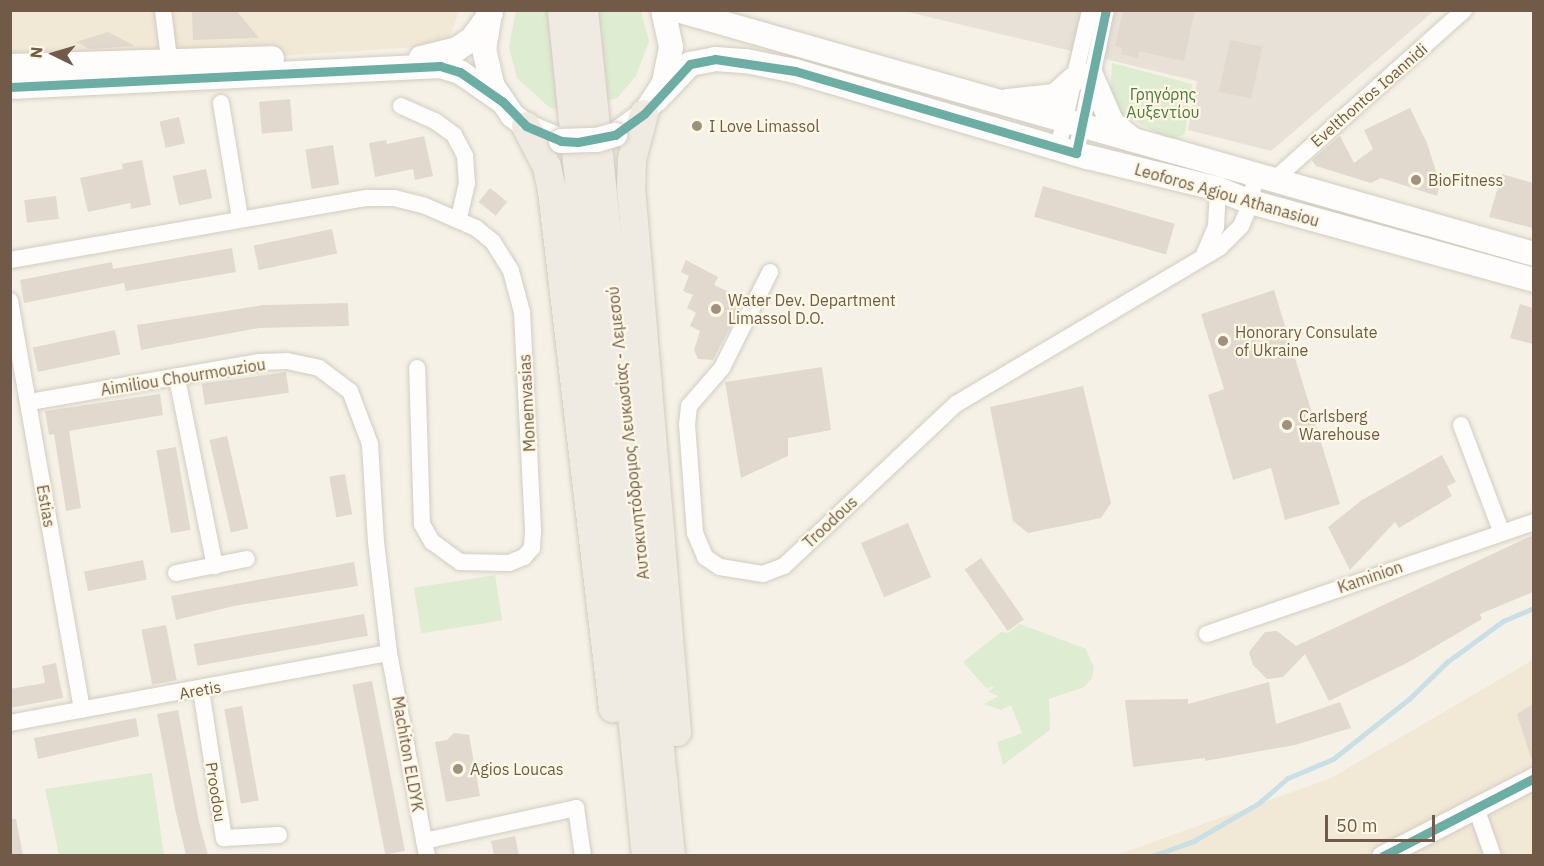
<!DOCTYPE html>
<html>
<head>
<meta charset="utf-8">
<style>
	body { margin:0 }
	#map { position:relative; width:1544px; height:866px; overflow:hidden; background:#f5f1e6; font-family:"IBM Plex Sans",sans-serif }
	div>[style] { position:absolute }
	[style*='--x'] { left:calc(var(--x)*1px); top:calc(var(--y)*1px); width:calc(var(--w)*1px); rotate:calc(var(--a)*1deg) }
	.residential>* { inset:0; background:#f1e8d6 }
	.industrial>* { inset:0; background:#e7e1d7 }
	.green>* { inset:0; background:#deecd1; transform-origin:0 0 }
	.stream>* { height:4.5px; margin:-2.25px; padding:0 2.25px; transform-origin:2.25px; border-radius:2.25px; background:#c8e0e5 }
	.building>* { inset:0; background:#e1d9ce; transform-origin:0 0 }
	.roads { filter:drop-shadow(0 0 2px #d3ccc1) drop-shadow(0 0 2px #d3ccc1) }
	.minor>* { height:16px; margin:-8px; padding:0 8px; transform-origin:8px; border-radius:8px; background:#fefdfb }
	.tertiary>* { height:21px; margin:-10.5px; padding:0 10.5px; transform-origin:10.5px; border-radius:10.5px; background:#fefdfb }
	.secondary>* { height:24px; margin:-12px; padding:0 12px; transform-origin:12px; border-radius:12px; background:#fefdfb }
	.trunk>* { height:28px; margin:-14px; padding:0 14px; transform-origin:14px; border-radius:14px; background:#f0ebe2 }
	.bridges { filter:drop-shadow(0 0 2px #d5cdc3) drop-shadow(0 0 2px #d5cdc3) }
	.secondary-bridge>* { height:24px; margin:-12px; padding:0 12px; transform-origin:12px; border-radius:12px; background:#fefdfb }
	.bus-1>* { height:9px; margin:-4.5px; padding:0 4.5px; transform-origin:4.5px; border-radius:4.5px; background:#6cada4 }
	.dots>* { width:16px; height:16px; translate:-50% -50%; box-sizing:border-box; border:3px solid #fff8e5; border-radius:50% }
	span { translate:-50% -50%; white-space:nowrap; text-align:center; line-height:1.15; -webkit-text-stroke:4.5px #fff8e5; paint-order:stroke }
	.park-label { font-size:16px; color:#4e7c43 }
	.street-label { font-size:16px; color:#715b48 }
	.poi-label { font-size:16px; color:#715b48 }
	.left { translate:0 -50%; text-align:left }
	.frame { position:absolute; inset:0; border:12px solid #715b48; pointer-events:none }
	.north { position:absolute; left:24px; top:24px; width:60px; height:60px; -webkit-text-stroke:4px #fff8e5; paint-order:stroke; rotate:275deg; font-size:16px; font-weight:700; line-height:24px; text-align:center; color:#715b48 }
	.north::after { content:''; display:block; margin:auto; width:21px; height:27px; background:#715b48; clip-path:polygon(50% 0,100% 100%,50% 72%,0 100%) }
	.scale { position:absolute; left:1325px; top:815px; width:110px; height:27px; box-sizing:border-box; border:3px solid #715b48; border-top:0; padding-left:8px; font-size:18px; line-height:21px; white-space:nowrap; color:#715b48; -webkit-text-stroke:4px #fff8e5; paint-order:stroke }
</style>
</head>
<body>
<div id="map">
	<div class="residential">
		<i style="clip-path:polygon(11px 11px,459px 11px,447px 45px,11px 73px)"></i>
		<i style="clip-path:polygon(1533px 660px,1533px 855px,1114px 856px,1331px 778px)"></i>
	</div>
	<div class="industrial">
		<i style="clip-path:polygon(904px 11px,1434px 11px,1271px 151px,1188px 130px,1197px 81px)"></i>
	</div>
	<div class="green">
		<i style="clip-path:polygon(516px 10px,641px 11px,649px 41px,636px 76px,617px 98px,566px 110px,550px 108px,517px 78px,509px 47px)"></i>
		<i style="clip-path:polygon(1112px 63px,1192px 84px,1185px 134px,1171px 140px,1118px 112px,1110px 97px)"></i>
		<i style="left:495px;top:575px;width:46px;height:82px;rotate:81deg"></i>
		<i style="clip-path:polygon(1020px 624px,1086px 649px,1094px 668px,1092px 678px,1084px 687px,1049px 699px,1050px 730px,1003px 765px,997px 742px,1022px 733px,1011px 705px,1001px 710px,984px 704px,999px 696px,988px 692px,996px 686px,986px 688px,963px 662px,1001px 632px,1008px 633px)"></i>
		<i style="clip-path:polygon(152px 773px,164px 855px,59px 855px,45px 789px)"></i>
	</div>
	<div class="stream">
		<i style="--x:1152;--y:856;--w:45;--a:-19.7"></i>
		<i style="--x:1194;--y:841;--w:75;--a:-30.3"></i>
		<i style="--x:1259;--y:803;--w:38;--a:-41"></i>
		<i style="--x:1288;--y:778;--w:49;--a:-22.9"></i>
		<i style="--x:1333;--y:759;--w:97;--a:-38.3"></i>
		<i style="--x:1409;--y:699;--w:53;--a:-44.2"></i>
		<i style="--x:1447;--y:662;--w:69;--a:-36.2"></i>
		<i style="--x:1503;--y:621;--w:34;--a:-23"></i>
	</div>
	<div class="building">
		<i style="clip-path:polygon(236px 10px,259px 38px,193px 40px,192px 12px)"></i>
		<i style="clip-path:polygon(1123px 10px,1195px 10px,1184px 61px,1139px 51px,1138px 58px,1121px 54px,1122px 48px,1115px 46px)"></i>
		<i style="clip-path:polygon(108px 32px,135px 46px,90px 49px,76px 42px)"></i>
		<i style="left:1230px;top:40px;width:33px;height:53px;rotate:12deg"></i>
		<i style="left:290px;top:99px;width:32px;height:31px;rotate:85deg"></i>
		<i style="clip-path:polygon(1410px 108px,1427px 143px,1440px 184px,1437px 196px,1381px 178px,1371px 183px,1316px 166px,1312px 160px,1340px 136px,1354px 163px,1373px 149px,1364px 130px)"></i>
		<i style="left:179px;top:117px;width:27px;height:20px;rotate:77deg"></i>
		<i style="clip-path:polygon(424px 136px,433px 176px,415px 180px,413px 169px,375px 177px,369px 143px,386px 140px,387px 144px)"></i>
		<i style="left:333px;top:145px;width:40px;height:28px;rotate:81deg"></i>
		<i style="clip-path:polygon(142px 160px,151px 205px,131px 209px,130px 203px,88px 212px,80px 178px,123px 169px,122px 164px)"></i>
		<i style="left:206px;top:169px;width:30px;height:34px;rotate:78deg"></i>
		<i style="clip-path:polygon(1502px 174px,1533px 183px,1533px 228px,1489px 217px)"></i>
		<i style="left:1043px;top:186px;width:137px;height:32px;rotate:16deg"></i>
		<i style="left:490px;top:188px;width:22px;height:18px;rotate:39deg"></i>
		<i style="left:56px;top:196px;width:23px;height:32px;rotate:83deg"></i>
		<i style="left:332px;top:229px;width:25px;height:80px;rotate:78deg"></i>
		<i style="clip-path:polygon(232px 248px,236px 272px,126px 291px,124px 283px,24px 303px,20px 280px,112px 262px,113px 269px)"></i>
		<i style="clip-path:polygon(686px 260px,718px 277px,714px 285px,745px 299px,713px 360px,698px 359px,694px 350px,700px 331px,690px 326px,696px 313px,687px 308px,693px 295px,683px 291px,689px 276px,681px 272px)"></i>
		<i style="clip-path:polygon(1274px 290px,1340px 504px,1285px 520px,1271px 468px,1233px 480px,1208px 395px,1224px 389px,1201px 314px)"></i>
		<i style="clip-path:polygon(348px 303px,349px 326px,259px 328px,141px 350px,137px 325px,264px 305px)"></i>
		<i style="clip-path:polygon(1520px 304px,1533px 308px,1533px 344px,1510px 338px)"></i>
		<i style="left:115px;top:330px;width:25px;height:84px;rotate:78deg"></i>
		<i style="clip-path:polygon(822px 367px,831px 430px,788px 438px,788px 456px,741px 478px,725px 382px)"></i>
		<i style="left:286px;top:372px;width:21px;height:85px;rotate:82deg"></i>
		<i style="clip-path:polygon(1083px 386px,1111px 503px,1101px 518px,1028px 533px,1013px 521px,990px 407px)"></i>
		<i style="clip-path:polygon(160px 394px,163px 415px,69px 431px,81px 508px,66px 511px,54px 434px,49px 435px,45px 411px)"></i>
		<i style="left:227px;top:436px;width:95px;height:18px;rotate:77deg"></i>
		<i style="left:176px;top:447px;width:84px;height:20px;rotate:80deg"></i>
		<i style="clip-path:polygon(1442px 455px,1456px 482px,1447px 486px,1452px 496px,1399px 528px,1395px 522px,1350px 570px,1328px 527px,1362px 500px)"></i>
		<i style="left:345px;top:474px;width:41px;height:16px;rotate:80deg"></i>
		<i style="left:908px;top:523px;width:59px;height:51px;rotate:67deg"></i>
		<i style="clip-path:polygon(1533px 535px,1533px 592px,1480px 614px,1482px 619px,1407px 663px,1329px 701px,1305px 654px,1283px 677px,1267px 679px,1253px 665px,1249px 652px,1265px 632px,1277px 631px,1296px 646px)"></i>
		<i style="left:981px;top:558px;width:75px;height:20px;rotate:55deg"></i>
		<i style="left:143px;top:560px;width:20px;height:60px;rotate:79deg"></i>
		<i style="clip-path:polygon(354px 562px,358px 586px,234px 606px,176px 620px,171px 596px)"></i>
		<i style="left:364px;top:614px;width:22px;height:173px;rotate:80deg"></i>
		<i style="left:166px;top:625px;width:56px;height:25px;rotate:79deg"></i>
		<i style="clip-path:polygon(56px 663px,63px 698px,10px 708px,10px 689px,45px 683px,42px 666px)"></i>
		<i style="left:372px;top:681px;width:173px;height:20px;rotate:79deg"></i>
		<i style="clip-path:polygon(1269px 682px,1276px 724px,1340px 702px,1351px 728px,1295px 745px,1205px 761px,1205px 758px,1133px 767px,1125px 700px,1188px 699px,1188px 704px)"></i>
		<i style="clip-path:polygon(1533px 704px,1533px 758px,1531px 758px,1517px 714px)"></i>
		<i style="left:242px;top:706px;width:96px;height:18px;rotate:80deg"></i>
		<i style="clip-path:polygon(178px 710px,199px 822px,208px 855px,186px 855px,175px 809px,157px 714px)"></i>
		<i style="clip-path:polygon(136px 718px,139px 736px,38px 759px,34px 738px)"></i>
		<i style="clip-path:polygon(454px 733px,469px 735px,480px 796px,446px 802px,435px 742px,447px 740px)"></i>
		<i style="clip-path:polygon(10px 819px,16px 819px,23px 855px,10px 855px)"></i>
		<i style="clip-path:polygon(515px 836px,519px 855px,494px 855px,491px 841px)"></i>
	</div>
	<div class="roads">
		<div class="minor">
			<i style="--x:163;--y:10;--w:49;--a:83"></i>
			<i style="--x:221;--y:103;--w:117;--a:80.6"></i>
			<i style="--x:401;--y:106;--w:37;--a:24"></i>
			<i style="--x:435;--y:121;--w:24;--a:36"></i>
			<i style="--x:454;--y:135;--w:24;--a:62"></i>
			<i style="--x:465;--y:156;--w:27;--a:86"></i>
			<i style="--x:467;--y:183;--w:37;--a:103"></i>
			<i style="--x:1058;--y:148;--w:142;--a:-76.9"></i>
			<i style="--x:1076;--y:153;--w:146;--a:-78.2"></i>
			<i style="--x:1274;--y:180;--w:255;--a:-41.8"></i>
			<i style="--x:1203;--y:257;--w:33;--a:-67"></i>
			<i style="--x:1216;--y:227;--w:38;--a:-87"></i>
			<i style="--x:10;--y:260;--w:362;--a:-9.9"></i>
			<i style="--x:367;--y:198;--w:27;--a:0"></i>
			<i style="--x:394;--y:198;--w:30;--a:14"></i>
			<i style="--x:423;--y:205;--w:58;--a:23.5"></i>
			<i style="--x:476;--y:228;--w:22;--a:39"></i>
			<i style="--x:493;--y:242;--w:34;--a:58"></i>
			<i style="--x:511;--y:271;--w:42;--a:75"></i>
			<i style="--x:522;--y:312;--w:220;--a:87.1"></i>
			<i style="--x:533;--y:532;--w:16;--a:94"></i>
			<i style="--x:532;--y:548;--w:12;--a:132"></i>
			<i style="--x:524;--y:557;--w:16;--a:158"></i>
			<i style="--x:509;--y:563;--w:49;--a:-178.8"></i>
			<i style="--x:460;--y:562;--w:34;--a:-144"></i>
			<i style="--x:432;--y:542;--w:21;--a:-119"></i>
			<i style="--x:422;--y:524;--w:156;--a:-91.8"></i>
			<i style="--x:770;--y:272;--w:107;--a:116.6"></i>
			<i style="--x:722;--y:368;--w:50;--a:131"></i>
			<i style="--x:689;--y:406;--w:18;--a:96"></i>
			<i style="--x:687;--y:424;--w:109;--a:85.8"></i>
			<i style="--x:695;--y:533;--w:26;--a:67"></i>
			<i style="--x:705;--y:557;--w:18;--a:34"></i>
			<i style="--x:720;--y:567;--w:44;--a:9.2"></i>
			<i style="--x:763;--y:574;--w:22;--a:-21"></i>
			<i style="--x:784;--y:566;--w:236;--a:-43.3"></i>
			<i style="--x:956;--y:404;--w:307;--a:-30.7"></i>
			<i style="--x:1220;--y:247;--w:30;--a:-45"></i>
			<i style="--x:1241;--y:226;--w:26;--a:-67"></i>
			<i style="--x:1251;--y:202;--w:26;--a:-81"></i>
			<i style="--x:10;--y:301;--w:415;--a:80"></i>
			<i style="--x:177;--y:378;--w:192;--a:78.6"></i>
			<i style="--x:30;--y:402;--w:233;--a:-9.9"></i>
			<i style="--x:260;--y:362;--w:27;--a:-2"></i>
			<i style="--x:287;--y:361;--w:33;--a:12"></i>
			<i style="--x:319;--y:368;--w:39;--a:37"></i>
			<i style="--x:350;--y:391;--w:57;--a:69.3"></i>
			<i style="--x:370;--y:444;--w:98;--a:86.5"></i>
			<i style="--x:376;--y:542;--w:112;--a:83.3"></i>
			<i style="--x:389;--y:653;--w:207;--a:79.4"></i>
			<i style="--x:1461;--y:425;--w:113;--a:69.3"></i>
			<i style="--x:176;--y:573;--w:72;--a:-11.2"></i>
			<i style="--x:1207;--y:634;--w:346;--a:-18.9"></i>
			<i style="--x:201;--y:690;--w:150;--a:81.2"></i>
			<i style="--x:224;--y:838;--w:55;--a:-3.1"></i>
			<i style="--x:10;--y:723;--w:385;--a:-10.5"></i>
			<i style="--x:1476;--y:808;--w:51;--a:70.5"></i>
			<i style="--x:424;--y:841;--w:156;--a:-12.2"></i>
			<i style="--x:576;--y:808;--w:49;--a:81.7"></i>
		</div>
		<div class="tertiary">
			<i style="--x:1382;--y:856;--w:171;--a:-27.2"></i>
		</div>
		<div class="secondary">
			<i style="--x:677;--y:10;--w:891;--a:15.89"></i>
			<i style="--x:489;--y:19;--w:30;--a:99"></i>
			<i style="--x:484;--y:49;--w:37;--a:77"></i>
			<i style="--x:492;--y:85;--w:36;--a:56"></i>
			<i style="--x:512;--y:115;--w:18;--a:38"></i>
			<i style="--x:526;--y:126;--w:38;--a:23"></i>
			<i style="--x:421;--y:58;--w:37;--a:-14"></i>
			<i style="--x:457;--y:49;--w:18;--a:-34"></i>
			<i style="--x:472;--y:39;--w:32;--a:-54"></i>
			<i style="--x:10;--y:66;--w:262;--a:-1.7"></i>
			<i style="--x:1091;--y:75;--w:52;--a:66.4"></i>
			<i style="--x:1112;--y:123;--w:26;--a:39"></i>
			<i style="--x:10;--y:87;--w:431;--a:-2.8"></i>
			<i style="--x:440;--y:66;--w:21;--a:17"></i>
			<i style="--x:460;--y:72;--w:52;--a:34.9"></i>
			<i style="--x:656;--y:100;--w:50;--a:-46.6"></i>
			<i style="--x:690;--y:64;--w:25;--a:-11"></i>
			<i style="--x:715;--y:59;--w:31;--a:4"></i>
			<i style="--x:746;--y:61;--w:50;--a:11.5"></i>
			<i style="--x:795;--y:71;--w:305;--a:16.4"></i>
			<i style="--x:1088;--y:157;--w:134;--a:13.8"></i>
			<i style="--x:1218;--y:189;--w:35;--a:22"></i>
			<i style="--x:1251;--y:202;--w:294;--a:15.4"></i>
			<i style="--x:1008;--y:101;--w:47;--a:-6.1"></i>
			<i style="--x:1055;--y:96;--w:27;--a:-42"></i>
			<i style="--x:615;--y:135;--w:36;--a:-36"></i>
			<i style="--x:644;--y:114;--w:37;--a:-57"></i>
			<i style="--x:664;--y:83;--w:37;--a:-79"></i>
			<i style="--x:671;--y:47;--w:38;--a:-102"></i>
		</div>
		<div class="trunk">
			<i style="--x:562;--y:10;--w:850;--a:84.33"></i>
			<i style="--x:584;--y:10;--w:850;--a:84.13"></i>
			<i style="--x:644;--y:114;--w:47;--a:104.9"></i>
			<i style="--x:632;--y:159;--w:28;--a:92"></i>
			<i style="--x:631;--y:187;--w:547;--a:85.18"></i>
			<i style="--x:526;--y:126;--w:46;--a:62.9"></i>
			<i style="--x:547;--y:167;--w:25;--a:78"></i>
			<i style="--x:552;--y:191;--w:521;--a:83.27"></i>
		</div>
	</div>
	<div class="bridges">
		<div class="secondary-bridge">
			<i style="--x:561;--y:141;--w:36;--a:-2"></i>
			<i style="--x:597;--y:140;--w:19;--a:-16"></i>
		</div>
	</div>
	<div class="bus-1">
		<i style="--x:10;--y:87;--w:431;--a:-2.8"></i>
		<i style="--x:440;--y:66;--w:21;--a:17"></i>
		<i style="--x:460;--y:72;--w:52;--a:34.9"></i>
		<i style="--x:503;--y:102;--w:33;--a:46"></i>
		<i style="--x:526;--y:126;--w:38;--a:23"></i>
		<i style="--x:561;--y:141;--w:17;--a:3"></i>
		<i style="--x:578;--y:142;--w:38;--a:-11"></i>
		<i style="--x:615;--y:135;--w:36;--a:-36"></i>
		<i style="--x:644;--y:114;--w:68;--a:-47.4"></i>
		<i style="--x:690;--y:64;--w:25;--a:-11"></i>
		<i style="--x:715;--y:59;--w:81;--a:8.5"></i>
		<i style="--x:795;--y:71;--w:293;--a:16.3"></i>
		<i style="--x:1076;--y:153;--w:146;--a:-78.2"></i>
		<i style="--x:1383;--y:856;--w:170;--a:-27.3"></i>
	</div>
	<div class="dots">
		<i style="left:697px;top:126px;background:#9f907f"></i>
		<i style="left:1416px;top:180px;background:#9f907f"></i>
		<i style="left:716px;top:309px;background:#9f907f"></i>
		<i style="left:1223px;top:341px;background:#9f907f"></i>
		<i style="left:1287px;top:425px;background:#9f907f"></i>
		<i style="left:458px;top:769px;background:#9f907f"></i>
	</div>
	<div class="park-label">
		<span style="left:1163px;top:103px">Γρηγόρης<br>Αυξεντίου</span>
	</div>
	<div class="street-label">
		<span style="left:1369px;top:95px;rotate:-41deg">Evelthontos Ioannidi</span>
		<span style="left:1227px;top:195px;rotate:16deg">Leoforos Agiou Athanasiou</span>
		<span style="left:183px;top:377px;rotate:-9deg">Aimiliou Chourmouziou</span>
		<span style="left:527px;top:403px;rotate:-93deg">Monemvasias</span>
		<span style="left:628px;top:433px;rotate:-96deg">Αυτοκινητόδρομος Λευκωσίας - Λεμεσού</span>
		<span style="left:46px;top:506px;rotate:80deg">Estias</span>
		<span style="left:830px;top:522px;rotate:-43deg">Troodous</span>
		<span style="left:1370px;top:577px;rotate:-19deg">Kaminion</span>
		<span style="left:200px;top:690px;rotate:-10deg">Aretis</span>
		<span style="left:408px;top:754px;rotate:80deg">Machiton ELDYK</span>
		<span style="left:216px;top:792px;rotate:81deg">Proodou</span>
	</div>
	<div class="poi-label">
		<span class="left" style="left:709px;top:126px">I Love Limassol</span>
		<span class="left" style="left:1428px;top:180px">BioFitness</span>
		<span class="left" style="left:728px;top:309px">Water Dev. Department<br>Limassol D.O.</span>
		<span class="left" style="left:1235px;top:341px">Honorary Consulate<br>of Ukraine</span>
		<span class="left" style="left:1299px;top:425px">Carlsberg<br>Warehouse</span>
		<span class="left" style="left:470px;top:769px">Agios Loucas</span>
	</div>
	<div class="frame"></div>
	<div class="north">N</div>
	<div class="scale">50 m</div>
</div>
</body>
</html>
